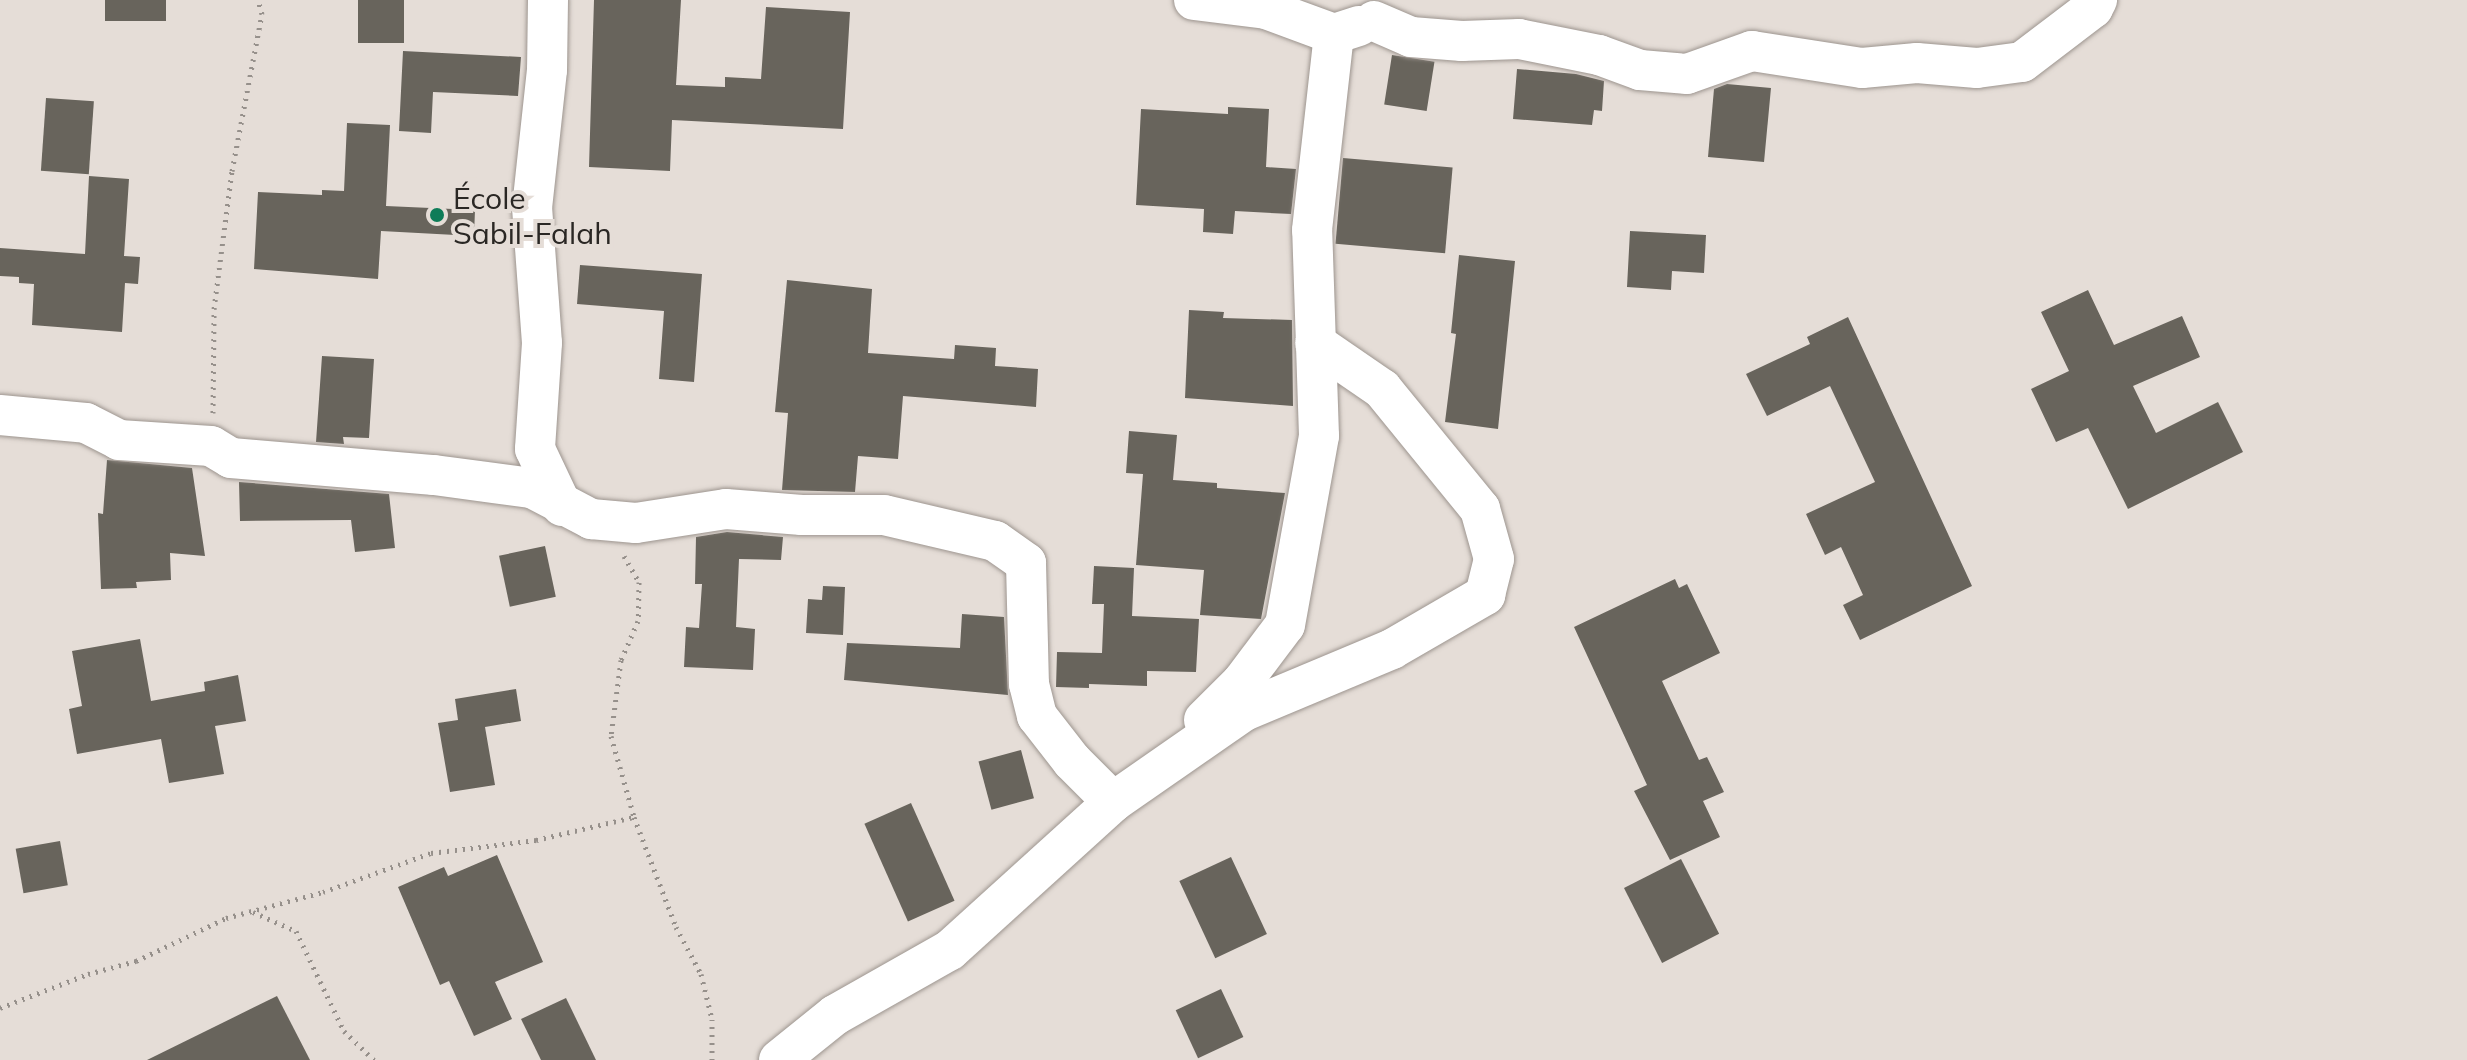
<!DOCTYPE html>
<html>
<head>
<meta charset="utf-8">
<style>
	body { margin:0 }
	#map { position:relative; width:2467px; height:1060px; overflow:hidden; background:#e5ddd7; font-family:Mulish,sans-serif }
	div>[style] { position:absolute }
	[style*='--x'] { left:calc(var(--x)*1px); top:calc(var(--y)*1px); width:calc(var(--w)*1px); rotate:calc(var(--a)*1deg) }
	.building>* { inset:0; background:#68645c; transform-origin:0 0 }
	.path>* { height:5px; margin-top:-2.5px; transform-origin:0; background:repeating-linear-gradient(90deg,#96908b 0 2px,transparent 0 8px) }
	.roads { filter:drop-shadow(0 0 2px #9d958f) drop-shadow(0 0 2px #9d958f) }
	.minor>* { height:40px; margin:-20px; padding:0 20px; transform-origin:20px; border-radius:20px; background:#fff }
	.dots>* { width:22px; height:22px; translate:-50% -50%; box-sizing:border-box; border:4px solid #e5ddd7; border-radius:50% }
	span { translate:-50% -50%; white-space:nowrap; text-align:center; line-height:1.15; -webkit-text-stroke:8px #e5ddd7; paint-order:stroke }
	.poi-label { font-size:30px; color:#2a2724 }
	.left { translate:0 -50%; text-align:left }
</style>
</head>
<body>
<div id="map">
	<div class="building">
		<i style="left:105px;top:0;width:61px;height:21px"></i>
		<i style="left:358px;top:0;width:46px;height:43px"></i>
		<i style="clip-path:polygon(594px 0,681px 0,676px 85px,725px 87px,725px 77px,761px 79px,766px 7px,850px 12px,843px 129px,672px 120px,670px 171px,589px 167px)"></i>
		<i style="clip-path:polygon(403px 51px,521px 57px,518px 96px,433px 92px,431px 133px,399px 131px)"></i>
		<i style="left:1392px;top:55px;width:43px;height:50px;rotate:9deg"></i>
		<i style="clip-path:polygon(1517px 69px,1576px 74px,1604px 81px,1602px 111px,1594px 110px,1592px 125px,1513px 119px)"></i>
		<i style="clip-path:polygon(1727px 84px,1771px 88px,1764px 162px,1708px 157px,1714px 89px)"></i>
		<i style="left:46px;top:98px;width:48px;height:73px;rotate:4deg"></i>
		<i style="clip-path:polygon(1228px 107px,1269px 109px,1266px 167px,1296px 169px,1291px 214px,1235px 211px,1233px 234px,1203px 232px,1204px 209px,1136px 205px,1141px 109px,1228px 114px)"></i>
		<i style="clip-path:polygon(347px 123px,390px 125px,386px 206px,475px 210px,474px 236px,381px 231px,378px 279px,254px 269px,258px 192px,322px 195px,322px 190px,344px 191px)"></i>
		<i style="left:1343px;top:158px;width:110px;height:86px;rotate:5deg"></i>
		<i style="clip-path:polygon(89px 176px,129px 179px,124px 256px,140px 257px,138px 284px,125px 283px,122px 332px,32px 325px,34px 284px,19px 283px,19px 277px,0 276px,0 248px,85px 254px)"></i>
		<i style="clip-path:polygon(1630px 231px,1706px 235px,1704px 273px,1672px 271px,1671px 290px,1627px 287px)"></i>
		<i style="clip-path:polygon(1459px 255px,1515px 261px,1498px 429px,1445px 422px,1456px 334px,1451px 333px)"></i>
		<i style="clip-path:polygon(580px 265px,702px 274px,694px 382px,659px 379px,664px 311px,577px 304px)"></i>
		<i style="clip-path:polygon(787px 280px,872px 289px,868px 353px,954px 359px,955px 345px,996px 348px,995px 366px,1038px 369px,1036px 407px,903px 396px,898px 459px,858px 456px,855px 492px,782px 490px,788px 413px,775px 412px)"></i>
		<i style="clip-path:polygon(2088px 290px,2114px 345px,2182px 316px,2200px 357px,2133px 386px,2156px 433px,2218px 402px,2243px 452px,2128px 509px,2088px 428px,2056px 442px,2031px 389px,2069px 371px,2041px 312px)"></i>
		<i style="clip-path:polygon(1189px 310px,1224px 312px,1223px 318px,1292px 320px,1293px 406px,1185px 398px)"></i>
		<i style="clip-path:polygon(1848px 317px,1972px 586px,1860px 640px,1843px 605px,1863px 595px,1841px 547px,1825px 555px,1806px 514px,1875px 482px,1830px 386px,1767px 416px,1746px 374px,1810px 344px,1807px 337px)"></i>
		<i style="clip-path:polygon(322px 356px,374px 359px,369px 438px,343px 437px,344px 444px,316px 442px)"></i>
		<i style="clip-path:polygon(1129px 431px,1177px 435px,1173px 480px,1217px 483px,1217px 488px,1285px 493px,1261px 619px,1200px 615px,1204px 570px,1136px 565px,1143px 474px,1126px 473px)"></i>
		<i style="clip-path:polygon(107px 460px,192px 468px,205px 556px,170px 553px,171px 580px,136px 582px,137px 588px,101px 589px,98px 513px,103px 514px)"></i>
		<i style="clip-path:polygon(239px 482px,389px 494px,395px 548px,355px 552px,351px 520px,240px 521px)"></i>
		<i style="clip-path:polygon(727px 532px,783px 537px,781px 560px,739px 559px,736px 627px,755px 629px,753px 670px,684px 667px,686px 627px,699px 628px,702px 584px,695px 584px,696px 537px)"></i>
		<i style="left:545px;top:546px;width:52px;height:47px;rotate:78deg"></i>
		<i style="clip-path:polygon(1094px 566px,1134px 568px,1132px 616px,1199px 619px,1196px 672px,1147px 671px,1147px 686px,1089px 684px,1089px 688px,1056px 687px,1057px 652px,1102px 653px,1104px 604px,1092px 604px)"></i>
		<i style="clip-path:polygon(1675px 579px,1679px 588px,1687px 584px,1720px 653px,1662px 681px,1699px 760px,1707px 757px,1724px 792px,1703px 801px,1720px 837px,1670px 860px,1634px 791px,1647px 785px,1574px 627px)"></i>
		<i style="clip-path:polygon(823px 586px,845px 587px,843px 635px,806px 633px,808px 599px,822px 600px)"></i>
		<i style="clip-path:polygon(962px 614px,1004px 617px,1008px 695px,844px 680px,847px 643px,960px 648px)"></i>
		<i style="clip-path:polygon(140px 639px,151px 701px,205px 691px,204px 682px,238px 675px,246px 721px,215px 726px,224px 774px,169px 783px,161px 739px,77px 754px,69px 709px,82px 706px,72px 651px)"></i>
		<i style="clip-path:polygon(516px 689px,521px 721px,485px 727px,495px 785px,450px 792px,438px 723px,458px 720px,455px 699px)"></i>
		<i style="left:1021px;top:750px;width:50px;height:44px;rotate:75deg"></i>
		<i style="left:911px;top:803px;width:107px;height:51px;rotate:66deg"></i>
		<i style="left:60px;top:841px;width:45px;height:45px;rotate:80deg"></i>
		<i style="clip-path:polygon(497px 855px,543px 962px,495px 982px,512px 1019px,474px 1036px,449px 981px,440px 985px,398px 887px,444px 867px,448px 876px)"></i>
		<i style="left:1231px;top:857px;width:85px;height:57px;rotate:65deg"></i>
		<i style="left:1681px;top:859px;width:84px;height:64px;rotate:63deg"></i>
		<i style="left:1221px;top:989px;width:53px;height:50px;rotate:65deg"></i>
		<i style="clip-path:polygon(277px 996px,310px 1060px,147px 1060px)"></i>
		<i style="clip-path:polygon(566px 998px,596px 1060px,541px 1060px,521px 1019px)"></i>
	</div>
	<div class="path">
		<i style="--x:213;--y:413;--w:104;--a:-89.4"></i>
		<i style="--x:214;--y:309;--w:139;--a:-82.6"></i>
		<i style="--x:232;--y:171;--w:160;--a:-79.2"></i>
		<i style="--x:262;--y:14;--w:15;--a:-106"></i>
		<i style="--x:624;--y:556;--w:30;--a:60"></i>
		<i style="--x:639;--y:582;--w:39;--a:91"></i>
		<i style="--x:638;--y:621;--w:43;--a:113.6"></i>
		<i style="--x:621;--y:660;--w:77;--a:97.5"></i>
		<i style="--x:611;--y:736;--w:84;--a:74.1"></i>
		<i style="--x:634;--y:817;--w:118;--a:69.1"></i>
		<i style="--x:676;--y:927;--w:53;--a:62"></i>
		<i style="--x:701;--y:974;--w:46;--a:76.3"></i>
		<i style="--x:712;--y:1019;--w:41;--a:90"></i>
		<i style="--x:253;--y:912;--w:47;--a:23.8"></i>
		<i style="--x:296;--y:931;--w:111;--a:64.4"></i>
		<i style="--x:344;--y:1031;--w:42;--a:44"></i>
		<i style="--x:0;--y:1008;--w:94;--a:-21.1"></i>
		<i style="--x:88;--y:974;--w:50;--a:-15.2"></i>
		<i style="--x:136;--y:961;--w:100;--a:-25.5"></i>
		<i style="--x:226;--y:918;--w:100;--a:-15"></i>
		<i style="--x:323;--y:892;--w:115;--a:-19.9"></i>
		<i style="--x:431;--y:853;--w:106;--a:-7.1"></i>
		<i style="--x:536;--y:840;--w:101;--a:-13.2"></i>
	</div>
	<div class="roads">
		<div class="minor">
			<i style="--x:548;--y:0;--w:70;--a:90.8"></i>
			<i style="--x:547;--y:70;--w:138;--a:96.2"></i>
			<i style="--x:532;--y:207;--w:136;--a:85.8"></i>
			<i style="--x:542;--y:343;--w:106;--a:93.8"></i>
			<i style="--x:535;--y:449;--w:63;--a:64.7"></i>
			<i style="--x:1194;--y:0;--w:73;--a:7.1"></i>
			<i style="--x:1266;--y:9;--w:72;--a:20.2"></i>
			<i style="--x:1334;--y:34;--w:26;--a:-18"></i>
			<i style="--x:1374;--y:21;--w:40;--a:23.4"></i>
			<i style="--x:1411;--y:37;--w:51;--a:4.5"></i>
			<i style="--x:1462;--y:41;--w:57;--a:-2"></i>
			<i style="--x:1519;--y:39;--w:82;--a:11.3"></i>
			<i style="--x:1599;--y:55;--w:44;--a:20.1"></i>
			<i style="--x:1640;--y:70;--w:47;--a:4.9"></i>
			<i style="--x:1687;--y:74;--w:69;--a:-19.5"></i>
			<i style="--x:1752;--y:51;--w:111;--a:8.8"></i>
			<i style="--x:1862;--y:68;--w:55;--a:-5.2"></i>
			<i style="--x:1917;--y:63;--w:60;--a:4.8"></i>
			<i style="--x:1977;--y:68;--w:45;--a:-7.6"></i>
			<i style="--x:2022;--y:62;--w:89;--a:-37.3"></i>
			<i style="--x:2093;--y:8;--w:9;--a:-63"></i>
			<i style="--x:0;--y:415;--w:86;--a:5.3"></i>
			<i style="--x:86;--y:423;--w:37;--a:27"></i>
			<i style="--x:119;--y:440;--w:92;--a:3.7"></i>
			<i style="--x:211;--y:446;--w:23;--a:31"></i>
			<i style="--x:231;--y:458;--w:204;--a:4.8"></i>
			<i style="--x:434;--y:475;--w:99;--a:7.6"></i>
			<i style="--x:532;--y:488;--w:67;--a:27.7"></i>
			<i style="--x:591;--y:519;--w:45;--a:5.1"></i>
			<i style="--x:636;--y:523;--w:91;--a:-8.8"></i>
			<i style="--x:726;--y:509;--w:76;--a:4.5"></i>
			<i style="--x:802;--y:515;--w:82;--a:0"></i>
			<i style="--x:884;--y:515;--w:114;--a:13.2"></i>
			<i style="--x:995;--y:541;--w:38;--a:35"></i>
			<i style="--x:1026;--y:563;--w:121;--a:88.6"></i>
			<i style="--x:1029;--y:684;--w:33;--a:76"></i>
			<i style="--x:1037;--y:716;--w:57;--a:52.1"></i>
			<i style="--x:1072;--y:761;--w:58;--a:45"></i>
			<i style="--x:1204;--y:720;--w:54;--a:-45"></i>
			<i style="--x:1242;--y:682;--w:71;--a:-53"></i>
			<i style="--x:1285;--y:625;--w:192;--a:-79.8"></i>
			<i style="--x:1319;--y:436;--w:206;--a:-91.9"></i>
			<i style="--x:1312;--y:230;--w:197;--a:-83.6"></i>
			<i style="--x:779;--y:1060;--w:72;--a:-38.8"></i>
			<i style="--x:835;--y:1015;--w:132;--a:-29.5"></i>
			<i style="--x:950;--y:950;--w:220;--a:-42.2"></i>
			<i style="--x:1113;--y:802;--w:160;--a:-34.8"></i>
			<i style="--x:1244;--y:711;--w:160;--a:-22.7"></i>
			<i style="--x:1392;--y:649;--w:108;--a:-30.1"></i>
			<i style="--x:1485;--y:595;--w:37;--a:-76"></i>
			<i style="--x:1494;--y:559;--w:52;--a:-105.6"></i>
			<i style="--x:1480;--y:509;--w:155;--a:-129.2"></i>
			<i style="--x:1382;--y:389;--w:81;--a:-145.5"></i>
		</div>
	</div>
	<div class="dots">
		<i style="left:437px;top:215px;background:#0e7c58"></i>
	</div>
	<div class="poi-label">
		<span class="left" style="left:453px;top:215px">École<br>Sabil-Falah</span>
	</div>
</div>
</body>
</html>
